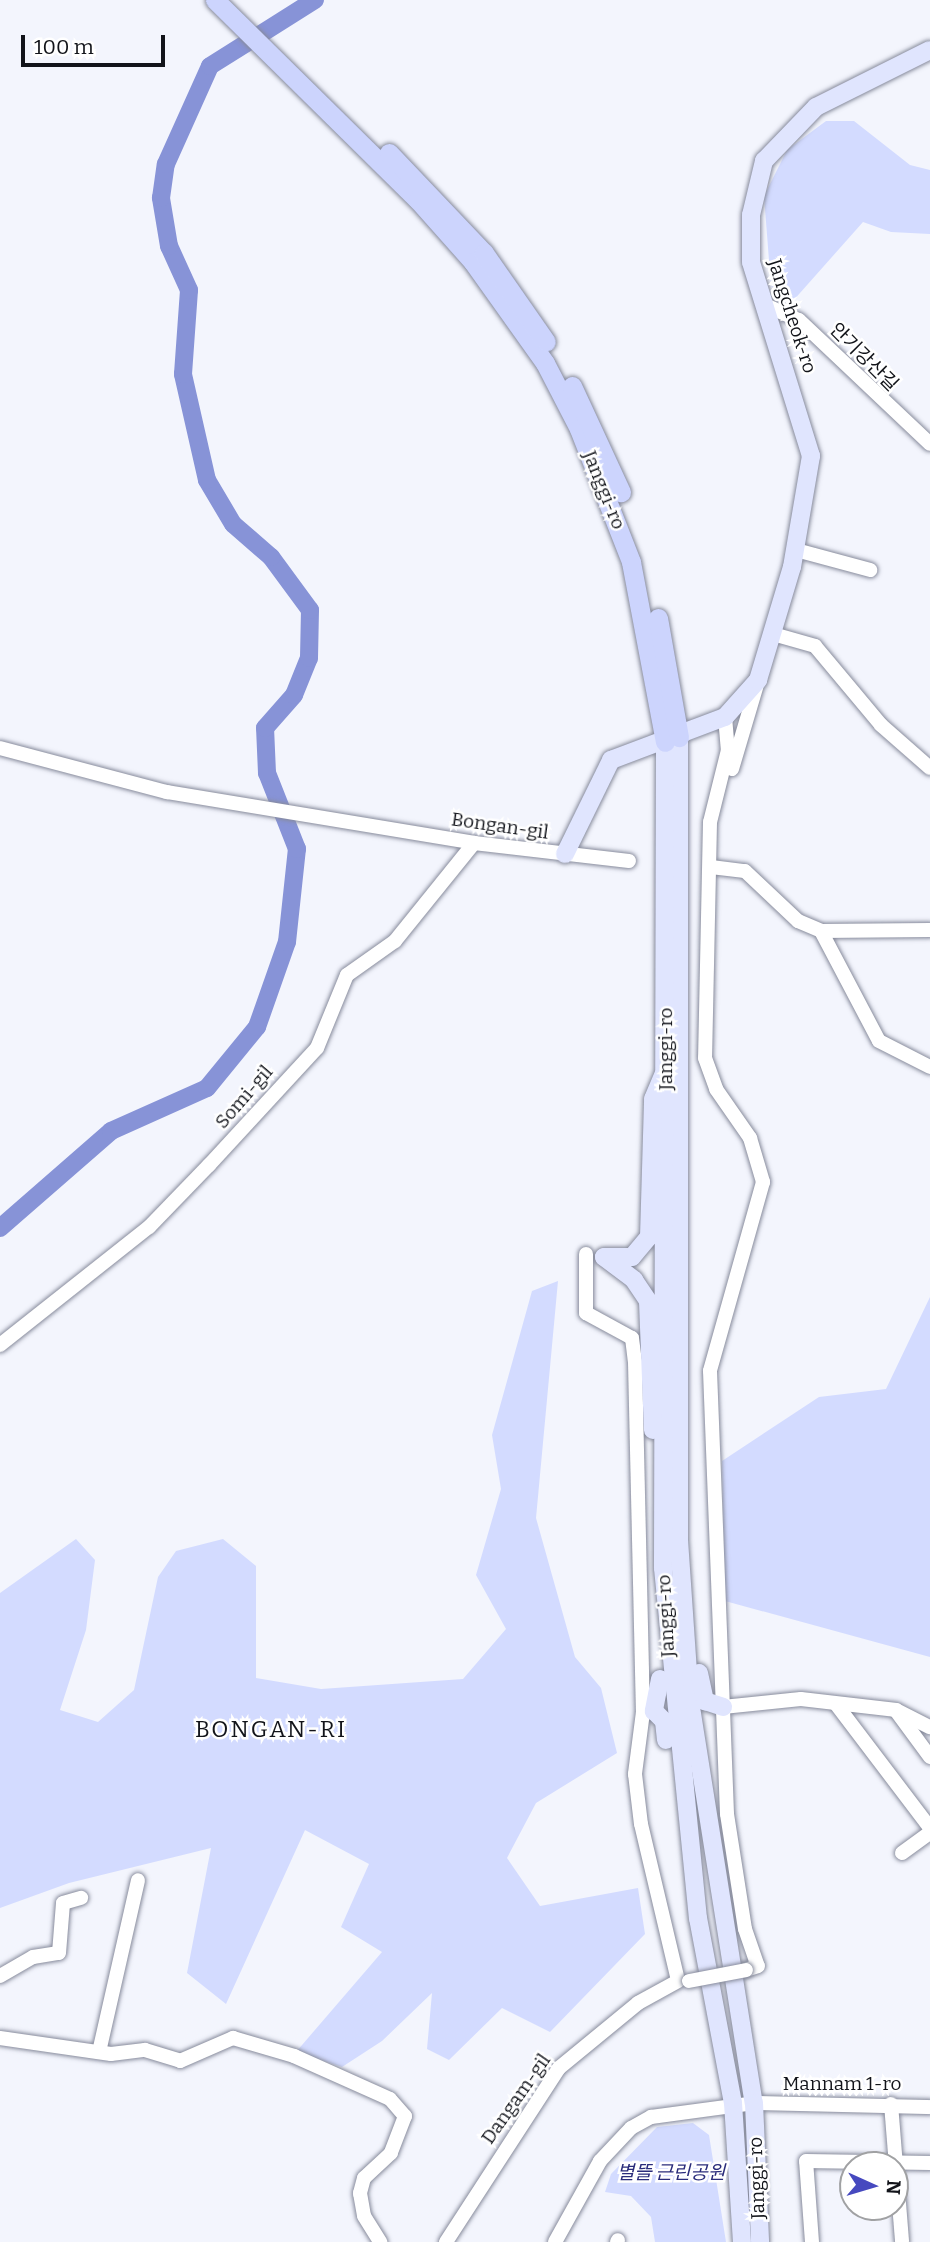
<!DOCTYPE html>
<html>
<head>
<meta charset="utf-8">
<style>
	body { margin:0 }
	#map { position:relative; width:930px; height:2242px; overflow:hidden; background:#f3f5fd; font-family:Bitter,"Noto Sans KR",serif }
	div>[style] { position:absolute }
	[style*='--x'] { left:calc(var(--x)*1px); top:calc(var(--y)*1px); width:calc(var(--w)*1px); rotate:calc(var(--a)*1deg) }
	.green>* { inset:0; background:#d3dbff }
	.river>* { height:18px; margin:-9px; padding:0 9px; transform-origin:9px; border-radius:9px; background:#8793d7 }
	.roads { filter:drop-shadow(0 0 2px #878b9c) drop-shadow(0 0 2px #878b9c) }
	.minor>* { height:14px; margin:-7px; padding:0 7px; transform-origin:7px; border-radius:7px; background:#fff }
	.major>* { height:18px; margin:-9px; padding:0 9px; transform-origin:9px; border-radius:9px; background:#e0e5fe }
	.highway>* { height:19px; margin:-9.5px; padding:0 9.5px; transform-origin:9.5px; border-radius:9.5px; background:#ccd4fd }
	.bridges { filter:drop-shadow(0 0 2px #878b9c) drop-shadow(0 0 2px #878b9c) }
	.minor-bridge>* { height:14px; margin:-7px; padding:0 7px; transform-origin:7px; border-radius:7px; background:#fff }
	span { translate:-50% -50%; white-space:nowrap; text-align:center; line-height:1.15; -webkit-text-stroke:5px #fff; paint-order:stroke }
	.street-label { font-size:19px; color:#12141a }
	.park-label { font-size:19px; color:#2a2c7b; font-style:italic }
	.quarter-label { font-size:23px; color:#12141a; letter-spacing:2px }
	.north { position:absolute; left:839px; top:2151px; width:70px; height:70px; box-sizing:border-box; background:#fff; border:2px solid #a0a1a3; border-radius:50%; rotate:94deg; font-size:19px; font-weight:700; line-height:28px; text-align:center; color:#12141a }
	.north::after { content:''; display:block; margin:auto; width:24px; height:32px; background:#4649bf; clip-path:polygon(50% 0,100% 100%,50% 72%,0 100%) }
	.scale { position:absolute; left:21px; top:35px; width:144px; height:32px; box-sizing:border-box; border:4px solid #12141a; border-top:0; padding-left:9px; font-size:21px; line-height:24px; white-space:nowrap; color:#12141a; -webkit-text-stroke:5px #fff; paint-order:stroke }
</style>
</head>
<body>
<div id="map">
	<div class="green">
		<i style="clip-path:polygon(826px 121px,854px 121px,910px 165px,930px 170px,930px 234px,891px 232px,863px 222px,792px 302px,771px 286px,764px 196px,787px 150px)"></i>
		<i style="clip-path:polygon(558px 1281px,536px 1518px,575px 1657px,601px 1688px,617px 1753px,536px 1803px,507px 1858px,540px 1906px,638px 1888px,645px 1934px,550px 2032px,502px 2008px,449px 2060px,427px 2049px,432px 1993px,382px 2041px,342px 2067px,296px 2052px,382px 1952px,341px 1927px,369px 1864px,305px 1830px,226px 2004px,187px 1973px,211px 1848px,69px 1883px,0 1908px,0 1593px,76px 1539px,95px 1560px,86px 1630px,60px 1710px,98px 1722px,134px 1690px,158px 1577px,176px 1551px,223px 1539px,256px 1566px,256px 1678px,321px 1689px,463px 1679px,506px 1629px,476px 1575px,501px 1489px,492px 1435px,532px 1291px)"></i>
		<i style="clip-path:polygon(930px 1297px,930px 1657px,725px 1601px,722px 1461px,819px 1397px,886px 1389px)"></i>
		<i style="clip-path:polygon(693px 2123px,709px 2135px,726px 2242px,655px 2242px,651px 2217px,631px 2196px,605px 2192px,611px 2174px,657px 2127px)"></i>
	</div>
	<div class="river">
		<i style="--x:0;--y:1228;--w:147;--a:-41.1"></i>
		<i style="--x:111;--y:1131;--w:105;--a:-24.1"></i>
		<i style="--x:207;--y:1088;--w:79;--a:-50.7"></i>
		<i style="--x:257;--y:1027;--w:90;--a:-70.6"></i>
		<i style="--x:287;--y:942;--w:94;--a:-83.9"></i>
		<i style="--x:297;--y:849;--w:82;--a:-111.5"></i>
		<i style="--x:267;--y:773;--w:45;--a:-92.5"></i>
		<i style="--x:265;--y:728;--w:44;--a:-48.7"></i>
		<i style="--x:294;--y:695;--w:40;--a:-68"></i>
		<i style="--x:309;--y:658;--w:48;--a:-88.8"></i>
		<i style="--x:310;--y:610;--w:66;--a:-126.3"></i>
		<i style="--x:271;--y:557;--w:50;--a:-139"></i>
		<i style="--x:233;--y:524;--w:51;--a:-120.6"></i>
		<i style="--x:207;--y:480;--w:109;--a:-102.8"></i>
		<i style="--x:183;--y:374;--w:84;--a:-85.9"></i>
		<i style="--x:189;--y:290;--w:48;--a:-114.4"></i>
		<i style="--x:169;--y:246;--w:49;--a:-99.5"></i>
		<i style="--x:161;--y:198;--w:34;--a:-82"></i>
		<i style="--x:166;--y:164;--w:107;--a:-65.8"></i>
		<i style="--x:210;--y:66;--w:124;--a:-32.2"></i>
	</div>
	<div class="roads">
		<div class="minor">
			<i style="--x:765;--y:305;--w:37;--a:24"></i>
			<i style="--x:799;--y:320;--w:180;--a:43.4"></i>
			<i style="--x:796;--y:550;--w:77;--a:15.1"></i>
			<i style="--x:773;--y:634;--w:44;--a:15.9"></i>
			<i style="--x:815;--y:646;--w:103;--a:50.1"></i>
			<i style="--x:881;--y:725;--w:65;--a:41.3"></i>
			<i style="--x:725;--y:717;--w:33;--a:85"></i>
			<i style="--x:728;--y:750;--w:74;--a:104"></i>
			<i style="--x:710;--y:822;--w:236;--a:91.2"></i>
			<i style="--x:705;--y:1058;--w:33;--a:70"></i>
			<i style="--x:716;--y:1089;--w:60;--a:55.2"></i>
			<i style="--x:750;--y:1138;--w:46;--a:73.5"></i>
			<i style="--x:763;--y:1182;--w:196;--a:105.7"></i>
			<i style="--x:710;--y:1371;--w:443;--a:87.8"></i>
			<i style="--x:727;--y:1814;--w:116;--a:81.1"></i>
			<i style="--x:745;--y:1929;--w:39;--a:71"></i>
			<i style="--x:758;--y:1966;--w:13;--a:162"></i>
			<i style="--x:0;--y:748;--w:173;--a:14.8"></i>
			<i style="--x:167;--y:792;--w:311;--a:9.4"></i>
			<i style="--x:474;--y:843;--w:156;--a:6.6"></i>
			<i style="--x:732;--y:769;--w:92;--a:-73.5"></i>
			<i style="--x:711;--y:867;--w:34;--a:7"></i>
			<i style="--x:745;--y:871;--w:73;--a:43.3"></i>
			<i style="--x:798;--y:921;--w:25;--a:23"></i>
			<i style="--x:821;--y:931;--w:109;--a:-0.5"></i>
			<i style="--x:821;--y:931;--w:124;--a:62.2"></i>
			<i style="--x:879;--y:1041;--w:57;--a:27"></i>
			<i style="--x:586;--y:1254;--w:59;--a:90"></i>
			<i style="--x:586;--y:1313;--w:52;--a:28.5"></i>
			<i style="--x:632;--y:1338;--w:24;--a:83"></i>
			<i style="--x:635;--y:1362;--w:350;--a:88.7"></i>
			<i style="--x:0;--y:1345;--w:190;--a:-38.4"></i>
			<i style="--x:149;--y:1227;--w:86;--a:-45.9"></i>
			<i style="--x:209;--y:1165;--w:159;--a:-47.3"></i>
			<i style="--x:317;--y:1048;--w:79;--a:-67.7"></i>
			<i style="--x:347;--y:975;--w:59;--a:-35.3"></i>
			<i style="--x:395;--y:941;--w:126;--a:-51.1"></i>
			<i style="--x:836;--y:1704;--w:156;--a:52.8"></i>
			<i style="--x:723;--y:1707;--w:78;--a:-5.9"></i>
			<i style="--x:801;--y:1699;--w:96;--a:6.6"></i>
			<i style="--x:896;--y:1710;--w:38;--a:27"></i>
			<i style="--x:651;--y:1711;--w:8;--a:173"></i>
			<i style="--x:643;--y:1712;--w:63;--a:97.4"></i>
			<i style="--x:635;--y:1774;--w:50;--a:83.2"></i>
			<i style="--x:641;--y:1824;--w:161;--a:76.7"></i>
			<i style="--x:897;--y:1712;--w:56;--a:53.7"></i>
			<i style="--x:902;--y:1853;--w:34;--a:-36"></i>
			<i style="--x:0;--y:1976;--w:38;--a:-30"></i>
			<i style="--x:33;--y:1957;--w:26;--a:-9"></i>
			<i style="--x:59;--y:1953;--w:50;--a:-85.4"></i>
			<i style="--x:63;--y:1903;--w:19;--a:-16"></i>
			<i style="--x:0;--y:2038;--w:112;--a:8.2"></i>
			<i style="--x:111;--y:2054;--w:34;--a:-7"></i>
			<i style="--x:145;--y:2050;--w:37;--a:17"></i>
			<i style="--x:180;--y:2061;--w:58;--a:-23.5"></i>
			<i style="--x:233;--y:2038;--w:64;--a:16.4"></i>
			<i style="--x:294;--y:2056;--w:105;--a:24.1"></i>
			<i style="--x:390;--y:2099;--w:23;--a:49"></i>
			<i style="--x:405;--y:2116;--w:40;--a:111"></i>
			<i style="--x:391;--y:2153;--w:37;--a:137"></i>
			<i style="--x:364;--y:2178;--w:16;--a:105"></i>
			<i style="--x:360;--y:2193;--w:23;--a:80"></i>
			<i style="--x:364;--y:2216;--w:31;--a:58"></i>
			<i style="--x:99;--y:2052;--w:176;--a:-77.2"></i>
			<i style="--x:891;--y:2104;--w:138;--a:85.4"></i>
			<i style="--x:446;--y:2242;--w:207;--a:-57"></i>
			<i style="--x:559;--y:2068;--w:102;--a:-39.4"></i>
			<i style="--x:638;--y:2003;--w:46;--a:-28.8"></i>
			<i style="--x:555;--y:2242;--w:93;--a:-60.9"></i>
			<i style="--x:600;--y:2161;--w:45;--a:-46.8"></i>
			<i style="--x:631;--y:2128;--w:23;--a:-29"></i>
			<i style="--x:651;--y:2117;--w:104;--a:-7.7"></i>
			<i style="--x:754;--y:2103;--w:176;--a:1.3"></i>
			<i style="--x:617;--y:2242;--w:2;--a:-63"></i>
			<i style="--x:812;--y:2242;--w:81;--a:-94.2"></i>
			<i style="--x:806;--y:2161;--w:124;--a:0.9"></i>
		</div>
		<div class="major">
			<i style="--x:679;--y:737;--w:803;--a:90"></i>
			<i style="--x:679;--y:1540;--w:161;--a:86.1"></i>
			<i style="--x:690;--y:1701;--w:407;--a:81"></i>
			<i style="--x:754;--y:2103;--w:139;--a:87.5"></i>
			<i style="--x:665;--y:742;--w:826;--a:90.14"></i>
			<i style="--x:663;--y:1568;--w:352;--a:84.3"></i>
			<i style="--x:698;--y:1918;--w:188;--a:79.3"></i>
			<i style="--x:733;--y:2103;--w:139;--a:86.3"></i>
			<i style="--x:565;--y:854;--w:105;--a:-63.9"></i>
			<i style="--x:611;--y:760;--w:122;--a:-20.7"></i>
			<i style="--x:725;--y:717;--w:50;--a:-48.3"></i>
			<i style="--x:758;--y:680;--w:118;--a:-73.3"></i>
			<i style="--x:792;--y:567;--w:113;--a:-80.3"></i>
			<i style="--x:811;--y:456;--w:203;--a:-107.2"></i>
			<i style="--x:751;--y:262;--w:47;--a:-90"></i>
			<i style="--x:751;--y:215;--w:56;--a:-76.5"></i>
			<i style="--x:764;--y:161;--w:75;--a:-46.1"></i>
			<i style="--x:816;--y:107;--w:127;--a:-26.6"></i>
			<i style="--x:604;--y:1257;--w:38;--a:37"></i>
			<i style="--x:634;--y:1280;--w:25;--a:56"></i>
			<i style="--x:648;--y:1301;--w:129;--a:87.8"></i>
			<i style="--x:604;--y:1257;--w:28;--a:0"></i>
			<i style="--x:632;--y:1257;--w:26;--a:-50"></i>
			<i style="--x:649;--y:1237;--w:138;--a:-88.3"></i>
			<i style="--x:653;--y:1099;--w:26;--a:-67"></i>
			<i style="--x:699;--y:1673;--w:29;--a:78"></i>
			<i style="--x:705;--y:1701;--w:19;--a:18"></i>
			<i style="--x:660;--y:1679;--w:33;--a:101"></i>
			<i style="--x:654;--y:1711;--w:14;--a:45"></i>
			<i style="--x:664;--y:1721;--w:19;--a:84"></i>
		</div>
		<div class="highway">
			<i style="--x:215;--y:0;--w:285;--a:44.6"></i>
			<i style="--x:418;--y:200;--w:83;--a:48.4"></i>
			<i style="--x:473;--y:262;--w:124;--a:54.5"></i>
			<i style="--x:545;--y:363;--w:74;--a:62.7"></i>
			<i style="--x:579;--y:429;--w:143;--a:68.6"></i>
			<i style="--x:631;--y:562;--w:183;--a:79.3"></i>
			<i style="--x:389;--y:153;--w:138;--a:46.5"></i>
			<i style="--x:484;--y:253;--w:108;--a:55.1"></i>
			<i style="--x:572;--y:386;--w:117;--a:65.2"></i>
			<i style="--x:658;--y:618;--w:121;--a:80"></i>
		</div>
	</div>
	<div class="bridges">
		<div class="minor-bridge">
			<i style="--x:689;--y:1981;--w:58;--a:-10.9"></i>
		</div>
	</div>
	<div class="street-label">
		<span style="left:792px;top:316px;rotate:72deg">Jangcheok-ro</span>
		<span style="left:864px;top:357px;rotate:45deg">안기강산길</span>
		<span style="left:604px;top:490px;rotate:68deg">Janggi-ro</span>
		<span style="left:500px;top:826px;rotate:8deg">Bongan-gil</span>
		<span style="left:666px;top:1049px;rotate:-90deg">Janggi-ro</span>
		<span style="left:244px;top:1097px;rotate:-49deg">Somi-gil</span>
		<span style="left:666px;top:1616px;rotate:-93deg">Janggi-ro</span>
		<span style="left:842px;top:2084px">Mannam 1-ro</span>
		<span style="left:516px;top:2099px;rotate:-55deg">Dangam-gil</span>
		<span style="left:757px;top:2178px;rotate:-92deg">Janggi-ro</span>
	</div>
	<div class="park-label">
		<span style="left:671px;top:2173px">별뜰 근린공원</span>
	</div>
	<div class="quarter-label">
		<span style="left:271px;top:1729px">BONGAN-RI</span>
	</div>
	<div class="north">N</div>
	<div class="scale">100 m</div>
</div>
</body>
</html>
